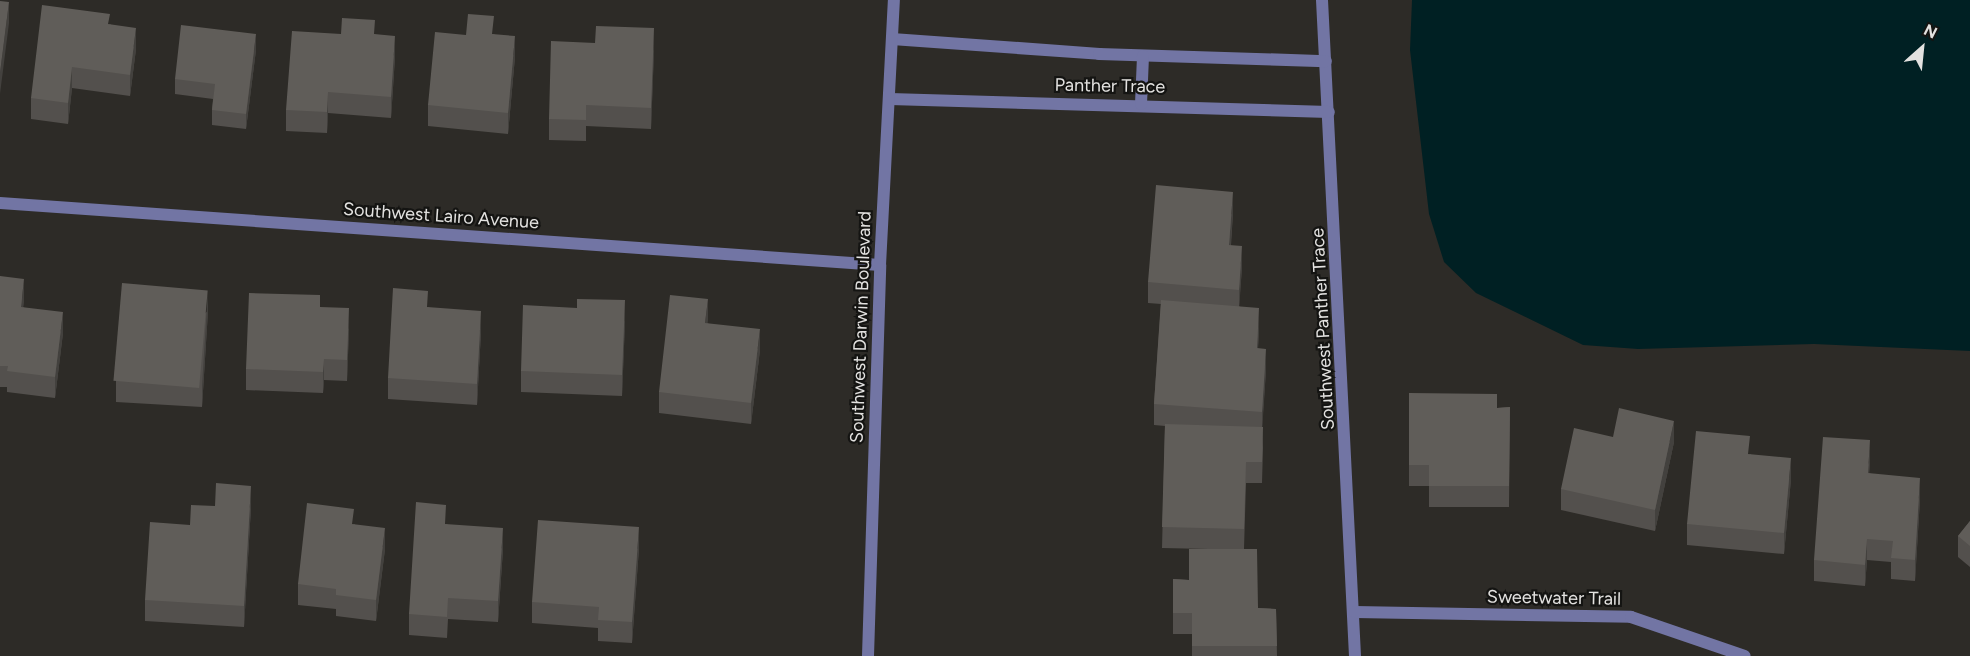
<!DOCTYPE html>
<html>
<head>
<meta charset="utf-8">
<style>
	body { margin:0 }
	#map { position:relative; width:1970px; height:656px; overflow:hidden; background:#2d2b27; font-family:Figtree,sans-serif }
	div>[style] { position:absolute }
	[style*='--x'] { left:calc(var(--x)*1px); top:calc(var(--y)*1px); width:calc(var(--w)*1px); rotate:calc(var(--a)*1deg) }
	.water>* { inset:0; background:#002023 }
	.minor>* { height:12px; margin:-6px; padding:0 6px; transform-origin:6px; border-radius:6px; background:#7275a4 }
	.tertiary>* { height:12px; margin:-6px; padding:0 6px; transform-origin:6px; border-radius:6px; background:#7275a4 }
	.wall>* { inset:0; background:#53504d }
	.shaded-wall>* { inset:0; background:#43413e }
	.building>* { inset:0; background:#605d59; transform-origin:0 0 }
	span { translate:-50% -50%; white-space:nowrap; text-align:center; line-height:1.15; -webkit-text-stroke:4.5px #141412; paint-order:stroke }
	.street-label { font-size:18px; color:#e3e2e0 }
	.north { position:absolute; left:1892px; top:18px; width:60px; height:60px; -webkit-text-stroke:4px #141412; paint-order:stroke; rotate:27deg; font-size:16px; font-weight:700; line-height:24px; text-align:center; color:#e3e2e0 }
	.north::after { content:''; display:block; margin:auto; width:21px; height:27px; background:#e3e2e0; clip-path:polygon(50% 0,100% 100%,50% 72%,0 100%) }
</style>
</head>
<body>
<div id="map">
	<div class="water">
		<i style="clip-path:polygon(1412px 0,1970px 0,1970px 351px,1814px 344px,1638px 349px,1583px 345px,1476px 293px,1444px 262px,1429px 214px,1410px 50px)"></i>
	</div>
	<div class="minor">
		<i style="--x:1322;--y:0;--w:657;--a:87.12"></i>
		<i style="--x:892;--y:39;--w:208;--a:4.1"></i>
		<i style="--x:1099;--y:54;--w:227;--a:1.8"></i>
		<i style="--x:890;--y:99;--w:439;--a:1.7"></i>
		<i style="--x:1141;--y:104;--w:48;--a:-87.6"></i>
		<i style="--x:0;--y:203;--w:882;--a:4.03"></i>
		<i style="--x:1355;--y:612;--w:276;--a:1"></i>
		<i style="--x:1631;--y:617;--w:120;--a:18.9"></i>
	</div>
	<div class="tertiary">
		<i style="--x:868;--y:656;--w:391;--a:-88.2"></i>
		<i style="--x:880;--y:265;--w:265;--a:-87"></i>
	</div>
	<div class="wall">
		<i style="clip-path:polygon(110px 24px,136px 49px,130px 96px,72px 88px,68px 124px,31px 119px,31px 98px)"></i>
		<i style="clip-path:polygon(341px 34px,375px 34px,395px 57px,391px 118px,328px 113px,327px 133px,286px 131px,286px 110px)"></i>
		<i style="clip-path:polygon(494px 34px,515px 57px,508px 134px,428px 126px,428px 105px,466px 35px)"></i>
		<i style="clip-path:polygon(256px 50px,246px 129px,212px 125px,212px 110px,213px 99px,175px 94px,175px 79px)"></i>
		<i style="clip-path:polygon(654px 50px,651px 129px,586px 126px,586px 141px,549px 140px,549px 119px)"></i>
		<i style="clip-path:polygon(1233px 213px,1231px 245px,1242px 267px,1239px 306px,1259px 329px,1258px 348px,1266px 370px,1262px 427px,1263px 448px,1262px 483px,1246px 483px,1244px 549px,1258px 608px,1276px 609px,1277px 656px,1192px 656px,1192px 634px,1173px 634px,1173px 579px,1189px 580px,1208px 549px,1162px 548px,1165px 426px,1154px 425px,1154px 404px,1161px 304px,1148px 303px,1148px 282px)"></i>
		<i style="clip-path:polygon(0 276px,24px 300px,23px 307px,63px 333px,55px 398px,7px 392px,7px 387px,0 387px)"></i>
		<i style="clip-path:polygon(320px 307px,349px 329px,347px 381px,324px 380px,323px 393px,246px 390px,246px 369px)"></i>
		<i style="clip-path:polygon(428px 307px,481px 332px,477px 405px,388px 399px,388px 378px)"></i>
		<i style="clip-path:polygon(208px 311px,202px 407px,116px 402px,116px 381px)"></i>
		<i style="clip-path:polygon(625px 321px,622px 396px,521px 392px,521px 371px)"></i>
		<i style="clip-path:polygon(707px 323px,760px 350px,751px 424px,659px 413px,659px 392px)"></i>
		<i style="clip-path:polygon(1409px 393px,1497px 408px,1510px 407px,1509px 507px,1429px 507px,1429px 486px,1409px 486px)"></i>
		<i style="clip-path:polygon(1613px 437px,1674px 442px,1655px 531px,1561px 510px,1561px 489px)"></i>
		<i style="clip-path:polygon(1750px 454px,1791px 479px,1784px 554px,1687px 545px,1687px 524px)"></i>
		<i style="clip-path:polygon(1870px 461px,1869px 473px,1920px 499px,1915px 581px,1891px 579px,1891px 562px,1867px 560px,1865px 586px,1814px 581px,1814px 560px)"></i>
		<i style="clip-path:polygon(251px 507px,244px 627px,145px 621px,145px 600px,190px 525px)"></i>
		<i style="clip-path:polygon(1970px 521px,1970px 567px,1958px 557px,1958px 536px)"></i>
		<i style="clip-path:polygon(354px 524px,385px 549px,376px 621px,336px 616px,336px 609px,298px 605px,298px 584px)"></i>
		<i style="clip-path:polygon(446px 524px,503px 549px,498px 622px,448px 619px,447px 638px,409px 635px,409px 614px)"></i>
		<i style="clip-path:polygon(639px 548px,632px 643px,598px 641px,598px 628px,532px 623px,532px 602px)"></i>
	</div>
	<div class="shaded-wall">
		<i style="clip-path:polygon(9px 2px,9px 23px,0 94px,0 73px)"></i>
		<i style="clip-path:polygon(136px 28px,136px 49px,130px 96px,130px 75px)"></i>
		<i style="clip-path:polygon(654px 28px,654px 50px,651px 129px,651px 108px)"></i>
		<i style="clip-path:polygon(256px 34px,256px 50px,246px 129px,246px 114px)"></i>
		<i style="clip-path:polygon(395px 36px,395px 57px,391px 118px,391px 97px)"></i>
		<i style="clip-path:polygon(515px 36px,515px 57px,508px 134px,508px 113px)"></i>
		<i style="clip-path:polygon(72px 67px,72px 88px,68px 124px,68px 103px)"></i>
		<i style="clip-path:polygon(328px 92px,328px 113px,327px 133px,327px 112px)"></i>
		<i style="clip-path:polygon(1233px 192px,1233px 213px,1229px 266px,1229px 245px)"></i>
		<i style="clip-path:polygon(1242px 246px,1242px 267px,1239px 311px,1239px 290px)"></i>
		<i style="clip-path:polygon(24px 279px,24px 300px,21px 328px,21px 307px)"></i>
		<i style="clip-path:polygon(208px 290px,208px 311px,202px 407px,202px 386px)"></i>
		<i style="clip-path:polygon(708px 299px,708px 320px,705px 344px,705px 323px)"></i>
		<i style="clip-path:polygon(625px 300px,625px 321px,622px 396px,622px 375px)"></i>
		<i style="clip-path:polygon(349px 308px,349px 329px,347px 381px,347px 360px)"></i>
		<i style="clip-path:polygon(1259px 308px,1259px 329px,1257px 369px,1257px 348px)"></i>
		<i style="clip-path:polygon(481px 311px,481px 332px,477px 405px,477px 384px)"></i>
		<i style="clip-path:polygon(63px 312px,63px 333px,55px 398px,55px 377px)"></i>
		<i style="clip-path:polygon(760px 329px,760px 350px,751px 424px,751px 403px)"></i>
		<i style="clip-path:polygon(1266px 349px,1266px 370px,1262px 433px,1262px 412px)"></i>
		<i style="clip-path:polygon(324px 359px,324px 380px,323px 393px,323px 372px)"></i>
		<i style="clip-path:polygon(1674px 421px,1674px 442px,1655px 531px,1655px 510px)"></i>
		<i style="clip-path:polygon(1870px 440px,1870px 461px,1868px 494px,1868px 473px)"></i>
		<i style="clip-path:polygon(1791px 458px,1791px 479px,1784px 554px,1784px 533px)"></i>
		<i style="clip-path:polygon(1920px 478px,1920px 499px,1915px 581px,1915px 560px)"></i>
		<i style="clip-path:polygon(251px 486px,251px 507px,244px 627px,244px 606px)"></i>
		<i style="clip-path:polygon(639px 527px,639px 548px,632px 643px,632px 622px)"></i>
		<i style="clip-path:polygon(385px 528px,385px 549px,376px 621px,376px 600px)"></i>
		<i style="clip-path:polygon(503px 528px,503px 549px,498px 622px,498px 601px)"></i>
		<i style="clip-path:polygon(1867px 539px,1867px 560px,1865px 586px,1865px 565px)"></i>
	</div>
	<div class="building">
		<i style="clip-path:polygon(0 1px,9px 2px,0 73px)"></i>
		<i style="clip-path:polygon(42px 5px,110px 14px,108px 24px,136px 28px,130px 75px,72px 67px,68px 103px,31px 98px)"></i>
		<i style="clip-path:polygon(468px 14px,494px 16px,492px 34px,515px 36px,508px 113px,428px 105px,435px 32px,466px 35px)"></i>
		<i style="clip-path:polygon(342px 18px,375px 20px,374px 34px,395px 36px,391px 97px,328px 92px,327px 112px,286px 110px,292px 31px,341px 34px)"></i>
		<i style="clip-path:polygon(181px 25px,256px 34px,246px 114px,212px 110px,215px 84px,175px 79px)"></i>
		<i style="clip-path:polygon(596px 26px,654px 28px,651px 108px,586px 105px,586px 120px,549px 119px,551px 41px,595px 43px)"></i>
		<i style="clip-path:polygon(1156px 185px,1233px 192px,1229px 245px,1242px 246px,1239px 290px,1148px 282px)"></i>
		<i style="clip-path:polygon(0 276px,24px 279px,21px 307px,63px 312px,55px 377px,7px 371px,8px 366px,0 366px)"></i>
		<i style="left:122px;top:283px;width:86px;height:98px;rotate:5deg"></i>
		<i style="clip-path:polygon(393px 288px,428px 291px,427px 307px,481px 311px,477px 384px,388px 378px)"></i>
		<i style="clip-path:polygon(249px 293px,320px 295px,320px 307px,349px 308px,347px 360px,324px 359px,323px 372px,246px 369px)"></i>
		<i style="clip-path:polygon(670px 295px,708px 299px,705px 323px,760px 329px,751px 403px,659px 392px)"></i>
		<i style="clip-path:polygon(577px 299px,625px 300px,622px 375px,521px 371px,523px 305px,577px 308px)"></i>
		<i style="clip-path:polygon(1161px 300px,1259px 308px,1257px 348px,1266px 349px,1262px 412px,1154px 404px)"></i>
		<i style="clip-path:polygon(1409px 393px,1497px 394px,1497px 408px,1510px 407px,1509px 486px,1429px 486px,1429px 465px,1409px 465px)"></i>
		<i style="clip-path:polygon(1619px 408px,1674px 421px,1655px 510px,1561px 489px,1574px 428px,1613px 437px)"></i>
		<i style="clip-path:polygon(1165px 424px,1263px 427px,1262px 462px,1246px 462px,1244px 529px,1162px 527px)"></i>
		<i style="clip-path:polygon(1696px 431px,1750px 436px,1748px 454px,1791px 458px,1784px 533px,1687px 524px)"></i>
		<i style="clip-path:polygon(1823px 437px,1870px 440px,1868px 473px,1920px 478px,1915px 560px,1891px 558px,1893px 541px,1867px 539px,1865px 565px,1814px 560px)"></i>
		<i style="clip-path:polygon(216px 483px,251px 486px,244px 606px,145px 600px,150px 522px,190px 525px,191px 505px,215px 506px)"></i>
		<i style="clip-path:polygon(416px 502px,446px 505px,445px 524px,503px 528px,498px 601px,448px 598px,447px 617px,409px 614px)"></i>
		<i style="clip-path:polygon(307px 503px,354px 509px,352px 524px,385px 528px,376px 600px,336px 595px,336px 589px,298px 584px)"></i>
		<i style="clip-path:polygon(538px 520px,639px 527px,632px 622px,598px 620px,599px 607px,532px 602px)"></i>
		<i style="clip-path:polygon(1970px 521px,1970px 546px,1958px 536px)"></i>
		<i style="clip-path:polygon(1189px 549px,1257px 549px,1258px 608px,1276px 609px,1277px 646px,1192px 646px,1192px 613px,1173px 613px,1173px 579px,1189px 580px)"></i>
	</div>
	<div class="street-label">
		<span style="left:1110px;top:86px;rotate:1deg">Panther Trace</span>
		<span style="left:441px;top:216px;rotate:4deg">Southwest Lairo Avenue</span>
		<span style="left:861px;top:327px;rotate:-88deg">Southwest Darwin Boulevard</span>
		<span style="left:1323px;top:329px;rotate:-93deg">Southwest Panther Trace</span>
		<span style="left:1554px;top:598px;rotate:1deg">Sweetwater Trail</span>
	</div>
	<div class="north">N</div>
</div>
</body>
</html>
